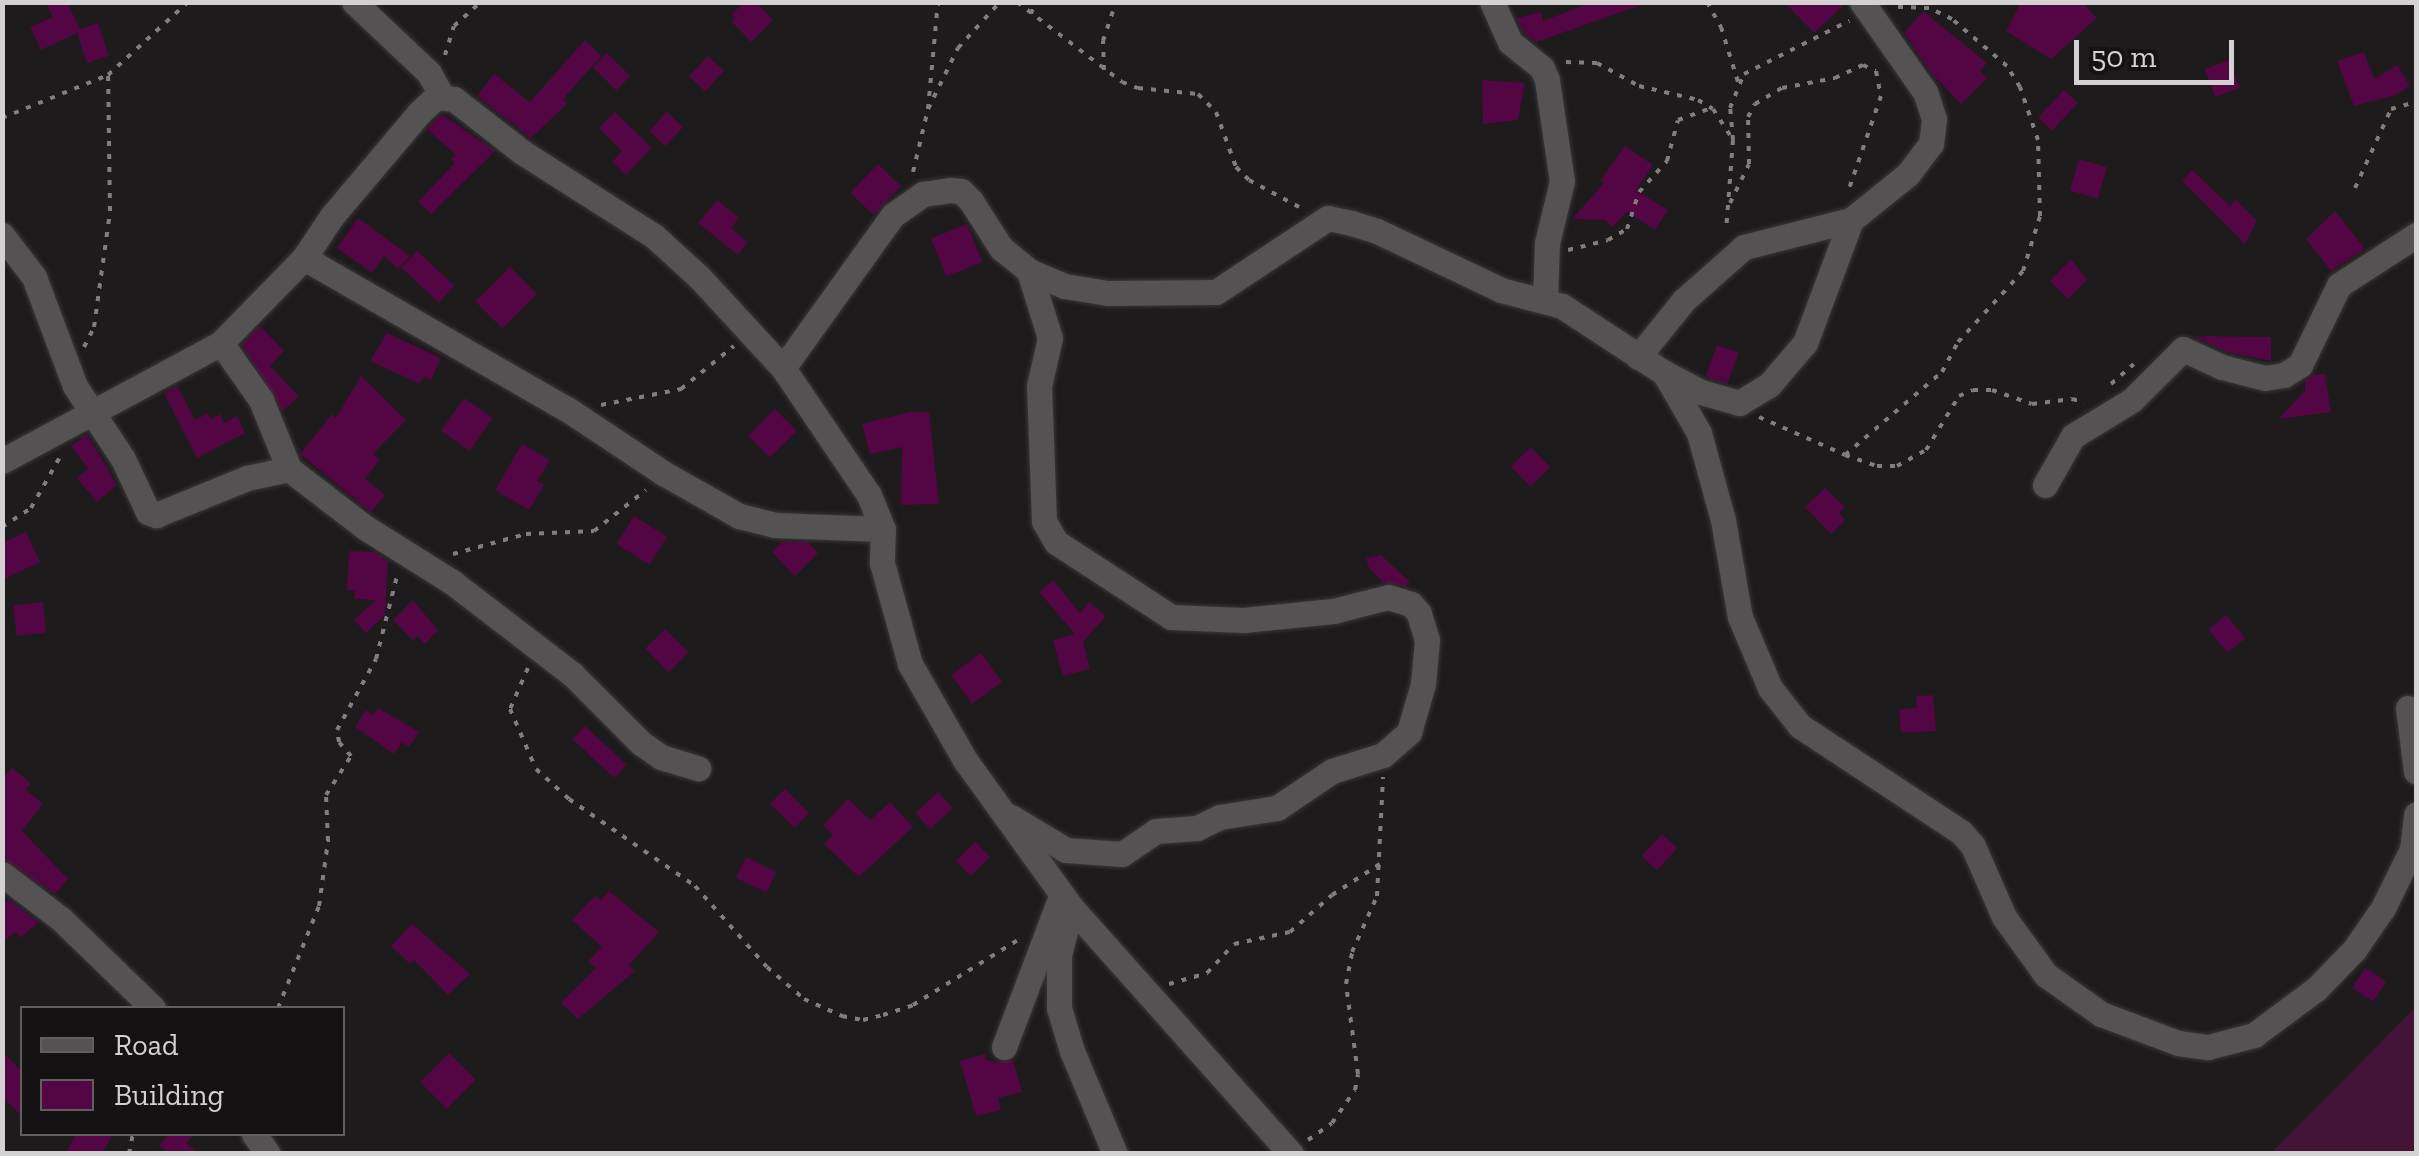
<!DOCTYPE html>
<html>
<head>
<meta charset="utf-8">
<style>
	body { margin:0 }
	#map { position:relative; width:2419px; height:1156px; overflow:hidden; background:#1d1b1c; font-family:"Zilla Slab",serif }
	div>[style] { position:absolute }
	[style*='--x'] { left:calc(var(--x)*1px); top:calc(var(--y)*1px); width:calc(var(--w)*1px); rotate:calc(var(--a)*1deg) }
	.green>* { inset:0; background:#431436 }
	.building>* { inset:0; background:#540543; transform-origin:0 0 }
	.path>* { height:4px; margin-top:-2px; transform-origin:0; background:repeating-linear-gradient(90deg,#807e7f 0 5px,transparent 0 13px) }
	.roads { filter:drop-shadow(0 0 2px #393738) drop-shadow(0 0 2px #393738) }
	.minor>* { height:25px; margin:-12.5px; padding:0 12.5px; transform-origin:12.5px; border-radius:12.5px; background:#555254 }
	span { translate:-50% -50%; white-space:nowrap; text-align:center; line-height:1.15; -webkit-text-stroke:8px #141213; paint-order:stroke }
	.frame { position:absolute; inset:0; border:5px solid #d3d1d2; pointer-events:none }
	.legend { position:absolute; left:20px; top:1006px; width:325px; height:130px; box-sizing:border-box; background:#141213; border:2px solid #605e5f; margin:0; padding:12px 18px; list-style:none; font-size:30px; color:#d3d1d2 }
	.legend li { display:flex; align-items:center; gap:20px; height:50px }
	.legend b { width:50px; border:2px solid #605e5f }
	.scale { position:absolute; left:2074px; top:40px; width:160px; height:45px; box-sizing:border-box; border:5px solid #d3d1d2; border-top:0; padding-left:12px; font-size:30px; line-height:35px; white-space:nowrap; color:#d3d1d2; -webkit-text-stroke:8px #141213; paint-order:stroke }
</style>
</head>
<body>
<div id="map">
	<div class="green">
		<i style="clip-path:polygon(2413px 1010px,2416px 1011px,2416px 1153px,2271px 1153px)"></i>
	</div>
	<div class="building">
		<i style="clip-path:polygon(45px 2px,67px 2px,80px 29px,98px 23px,109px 56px,87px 63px,77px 33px,41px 50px,30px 27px,53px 17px)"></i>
		<i style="clip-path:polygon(744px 2px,756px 2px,773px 20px,751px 42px,732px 22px,735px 18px,732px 14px)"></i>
		<i style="clip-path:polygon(1592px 2px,1644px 4px,1536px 42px,1523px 32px,1517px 18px,1541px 12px,1543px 21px)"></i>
		<i style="clip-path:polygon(1784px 2px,1846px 2px,1846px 3px,1814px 33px)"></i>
		<i style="clip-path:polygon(2021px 2px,2082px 2px,2097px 18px,2051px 59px,2006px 31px)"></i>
		<i style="clip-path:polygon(1923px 11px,1987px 63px,1980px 71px,1987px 78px,1961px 104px,1933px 75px,1904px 33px)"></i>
		<i style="clip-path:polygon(585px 40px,601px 56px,563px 99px,567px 104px,531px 138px,477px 96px,494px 74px,530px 102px)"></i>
		<i style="clip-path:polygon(2364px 52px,2374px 79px,2397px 65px,2410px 86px,2396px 95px,2354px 106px,2337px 61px)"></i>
		<i style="left:607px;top:53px;width:33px;height:20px;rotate:45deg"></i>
		<i style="left:708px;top:56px;width:22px;height:28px;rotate:43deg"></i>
		<i style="left:2229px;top:60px;width:30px;height:26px;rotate:69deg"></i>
		<i style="clip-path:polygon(1482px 80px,1525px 83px,1518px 120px,1483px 124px)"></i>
		<i style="left:2064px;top:90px;width:19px;height:38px;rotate:43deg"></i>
		<i style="clip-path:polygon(615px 112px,652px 148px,626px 175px,612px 162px,622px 151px,599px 128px)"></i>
		<i style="left:667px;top:112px;width:22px;height:26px;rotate:43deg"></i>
		<i style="clip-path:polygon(442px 114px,495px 151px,431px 214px,418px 202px,455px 163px,451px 159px,456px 155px,427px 129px)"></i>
		<i style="clip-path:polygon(1625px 146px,1653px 165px,1636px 190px,1668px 210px,1655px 230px,1627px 212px,1612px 227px,1605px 220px,1572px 219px,1604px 183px,1601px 180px)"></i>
		<i style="left:2079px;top:159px;width:29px;height:33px;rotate:16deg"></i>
		<i style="left:878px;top:164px;width:32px;height:40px;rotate:44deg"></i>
		<i style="clip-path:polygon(2192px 170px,2230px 206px,2236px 200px,2257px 221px,2245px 244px,2182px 181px)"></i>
		<i style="clip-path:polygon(717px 200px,739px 218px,731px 228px,748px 242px,738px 255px,698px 223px)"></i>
		<i style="clip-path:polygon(2335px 211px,2365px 249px,2331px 271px,2306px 239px)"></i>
		<i style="clip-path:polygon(358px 218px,369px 226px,410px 256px,398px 269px,384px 256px,372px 273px,337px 248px)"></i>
		<i style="left:967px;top:224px;width:41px;height:39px;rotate:68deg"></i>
		<i style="left:417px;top:251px;width:51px;height:23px;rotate:43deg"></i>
		<i style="clip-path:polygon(2071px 259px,2087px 280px,2068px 299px,2050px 281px)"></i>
		<i style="left:510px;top:267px;width:38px;height:49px;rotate:45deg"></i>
		<i style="clip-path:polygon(260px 326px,284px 351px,270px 366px,299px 396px,283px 411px,242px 345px)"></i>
		<i style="clip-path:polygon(387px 333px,441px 358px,431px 380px,424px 377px,420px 384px,370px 361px)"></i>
		<i style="clip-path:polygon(2193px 336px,2271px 337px,2271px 361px,2227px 352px)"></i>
		<i style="left:1717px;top:345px;width:23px;height:33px;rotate:20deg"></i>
		<i style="clip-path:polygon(2325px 374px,2331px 412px,2278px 419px,2305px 391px,2305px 381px,2313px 375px)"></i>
		<i style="clip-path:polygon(361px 376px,406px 420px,373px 454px,380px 459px,365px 479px,385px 495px,371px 512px,300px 454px,332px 414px,336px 418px)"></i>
		<i style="clip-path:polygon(177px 386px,195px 420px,208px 413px,211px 419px,220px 414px,224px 423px,237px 416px,245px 433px,197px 458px,164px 393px)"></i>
		<i style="left:464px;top:398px;width:35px;height:40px;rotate:35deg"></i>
		<i style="left:775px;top:409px;width:31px;height:38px;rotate:45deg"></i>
		<i style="clip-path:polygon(910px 412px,929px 412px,939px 504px,901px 505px,902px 447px,870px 454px,862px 424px)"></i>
		<i style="clip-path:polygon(87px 434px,117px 485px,97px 502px,77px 478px,88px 469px,71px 446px)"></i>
		<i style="clip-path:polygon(522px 444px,550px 460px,537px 481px,544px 485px,529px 510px,495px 490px)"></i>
		<i style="left:1531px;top:447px;width:28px;height:28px;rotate:46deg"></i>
		<i style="clip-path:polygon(1825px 488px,1845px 507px,1839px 513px,1845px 520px,1831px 534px,1805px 507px)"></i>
		<i style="left:634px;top:516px;width:39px;height:33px;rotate:32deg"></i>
		<i style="clip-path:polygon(26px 532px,40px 562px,2px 580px,2px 543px)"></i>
		<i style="clip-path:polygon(782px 542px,808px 542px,818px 553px,795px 576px,772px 552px)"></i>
		<i style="clip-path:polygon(349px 551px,374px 552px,388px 561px,385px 615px,366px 633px,354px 620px,376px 600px,355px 599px,355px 591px,347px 590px)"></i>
		<i style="clip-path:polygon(1381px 555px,1410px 582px,1406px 586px,1383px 582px,1369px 568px,1366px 558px)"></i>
		<i style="clip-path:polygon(1053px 580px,1080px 613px,1089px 602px,1106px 616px,1083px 642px,1090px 669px,1063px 676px,1053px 640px,1075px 634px,1039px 592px)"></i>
		<i style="clip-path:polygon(413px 600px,438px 630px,425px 644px,417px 636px,413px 640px,393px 620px)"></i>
		<i style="left:43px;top:602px;width:31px;height:30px;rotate:84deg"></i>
		<i style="left:2226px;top:615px;width:30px;height:23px;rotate:50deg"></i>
		<i style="left:665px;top:629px;width:33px;height:28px;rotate:45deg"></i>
		<i style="left:981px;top:653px;width:36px;height:37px;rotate:54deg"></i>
		<i style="clip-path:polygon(1933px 695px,1936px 731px,1901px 733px,1899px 709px,1917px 708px,1916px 696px)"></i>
		<i style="clip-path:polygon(378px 708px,419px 732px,409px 747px,402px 742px,394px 754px,355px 727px,366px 710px,373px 715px)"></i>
		<i style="left:585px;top:726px;width:57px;height:18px;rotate:43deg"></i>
		<i style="clip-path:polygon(12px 768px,31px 783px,26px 790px,43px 804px,22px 831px,68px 879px,55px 894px,2px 858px,2px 780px)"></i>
		<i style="left:785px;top:789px;width:34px;height:21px;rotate:45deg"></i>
		<i style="left:938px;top:792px;width:22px;height:31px;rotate:47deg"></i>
		<i style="clip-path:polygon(848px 799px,870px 820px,890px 802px,913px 827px,859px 877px,824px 844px,833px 835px,823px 825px)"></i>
		<i style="left:1662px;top:834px;width:21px;height:30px;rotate:43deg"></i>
		<i style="left:975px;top:842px;width:21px;height:27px;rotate:45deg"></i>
		<i style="left:746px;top:857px;width:34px;height:23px;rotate:26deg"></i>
		<i style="clip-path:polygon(609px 891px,659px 932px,629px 965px,635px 971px,578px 1019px,561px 1003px,596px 968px,588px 961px,602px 947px,572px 920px,589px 902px,596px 896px,601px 900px)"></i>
		<i style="clip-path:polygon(8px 899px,38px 922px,21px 938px,15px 932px,2px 943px,2px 905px)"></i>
		<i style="clip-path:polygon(412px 924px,470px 974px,448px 995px,414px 960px,410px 964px,391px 946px)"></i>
		<i style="left:2365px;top:968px;width:25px;height:24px;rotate:32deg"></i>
		<i style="clip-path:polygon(2px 1051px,22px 1072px,22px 1116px,2px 1097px)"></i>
		<i style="left:449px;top:1053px;width:38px;height:41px;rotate:45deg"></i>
		<i style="clip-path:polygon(985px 1054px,986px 1060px,999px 1062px,1013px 1060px,1022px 1092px,998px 1098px,1001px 1110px,976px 1116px,960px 1061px)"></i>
		<i style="clip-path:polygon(76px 1134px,113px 1134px,102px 1154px,65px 1154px)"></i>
		<i style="clip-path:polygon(169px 1134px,195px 1134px,186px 1143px,199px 1154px,169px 1154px,159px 1145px)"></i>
	</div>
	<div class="path">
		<i style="--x:1017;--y:2;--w:132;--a:37.3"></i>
		<i style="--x:1122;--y:82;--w:17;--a:21"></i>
		<i style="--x:1138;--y:88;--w:60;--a:5.7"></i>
		<i style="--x:1198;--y:94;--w:25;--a:45"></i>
		<i style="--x:1216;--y:112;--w:59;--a:70"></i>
		<i style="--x:1236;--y:167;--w:18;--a:45"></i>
		<i style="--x:1249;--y:180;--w:57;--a:28.4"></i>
		<i style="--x:1707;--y:2;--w:29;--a:61"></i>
		<i style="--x:1721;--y:27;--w:58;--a:72.8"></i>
		<i style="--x:1031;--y:14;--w:13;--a:-72"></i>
		<i style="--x:445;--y:55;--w:30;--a:-73"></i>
		<i style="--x:454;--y:26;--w:36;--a:-42"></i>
		<i style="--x:1566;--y:62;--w:31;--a:2"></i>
		<i style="--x:1597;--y:63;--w:48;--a:28.7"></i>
		<i style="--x:1639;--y:86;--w:61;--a:13.3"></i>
		<i style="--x:1698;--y:100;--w:17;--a:31"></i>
		<i style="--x:1713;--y:109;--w:37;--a:57"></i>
		<i style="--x:1733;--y:140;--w:91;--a:94.4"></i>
		<i style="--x:1104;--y:70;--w:29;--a:-92"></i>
		<i style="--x:1103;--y:41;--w:41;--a:-71.6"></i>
		<i style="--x:928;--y:109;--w:68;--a:-63.8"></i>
		<i style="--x:958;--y:48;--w:62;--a:-47.6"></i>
		<i style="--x:2;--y:118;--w:114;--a:-22.1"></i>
		<i style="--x:108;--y:75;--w:108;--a:-42.4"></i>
		<i style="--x:1733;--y:140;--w:32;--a:-95"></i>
		<i style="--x:1730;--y:108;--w:37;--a:-68"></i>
		<i style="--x:1744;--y:74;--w:118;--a:-26.8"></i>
		<i style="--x:913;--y:172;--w:65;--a:-76.6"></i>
		<i style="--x:928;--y:109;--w:107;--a:-84.7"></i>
		<i style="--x:2355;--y:188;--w:87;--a:-65.5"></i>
		<i style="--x:2391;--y:109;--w:26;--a:-16"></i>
		<i style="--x:1730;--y:203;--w:43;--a:-64"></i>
		<i style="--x:1749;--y:164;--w:47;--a:-91.2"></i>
		<i style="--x:1748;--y:117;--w:15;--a:-62"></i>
		<i style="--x:1755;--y:104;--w:31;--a:-31"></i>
		<i style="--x:1782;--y:88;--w:54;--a:-10.7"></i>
		<i style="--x:1835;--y:78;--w:31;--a:-25"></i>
		<i style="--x:1863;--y:65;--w:14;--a:25"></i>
		<i style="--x:1876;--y:71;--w:25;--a:79"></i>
		<i style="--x:1881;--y:96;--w:102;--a:109"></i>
		<i style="--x:1568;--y:250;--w:41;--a:-14"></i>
		<i style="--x:1608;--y:240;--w:22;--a:-30"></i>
		<i style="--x:1627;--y:229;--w:39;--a:-72"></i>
		<i style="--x:1639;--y:192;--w:42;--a:-47.9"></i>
		<i style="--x:1667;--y:161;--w:42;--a:-75"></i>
		<i style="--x:1678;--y:120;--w:32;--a:-20"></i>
		<i style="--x:84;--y:347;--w:22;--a:-63"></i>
		<i style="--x:94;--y:327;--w:117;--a:-82.1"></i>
		<i style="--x:110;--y:211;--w:136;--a:-90.8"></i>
		<i style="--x:2111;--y:384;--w:30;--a:-41"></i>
		<i style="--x:601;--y:405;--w:82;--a:-11.3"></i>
		<i style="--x:681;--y:389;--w:68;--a:-39.1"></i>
		<i style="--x:1759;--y:417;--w:94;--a:23.8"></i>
		<i style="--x:1845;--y:455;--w:34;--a:19"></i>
		<i style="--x:1877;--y:466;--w:20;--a:0"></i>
		<i style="--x:1897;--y:466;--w:33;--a:-29"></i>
		<i style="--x:1926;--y:450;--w:63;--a:-58.6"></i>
		<i style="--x:1959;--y:396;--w:15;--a:-23"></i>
		<i style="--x:1973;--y:390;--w:19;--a:0"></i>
		<i style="--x:1992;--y:390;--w:42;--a:19.3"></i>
		<i style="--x:2032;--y:404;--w:40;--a:-7.1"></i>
		<i style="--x:2072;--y:399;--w:13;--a:13"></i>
		<i style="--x:1845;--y:455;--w:128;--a:-40.6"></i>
		<i style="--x:1942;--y:372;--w:34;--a:-62"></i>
		<i style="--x:1958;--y:342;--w:96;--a:-47.5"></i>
		<i style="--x:2023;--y:271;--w:58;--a:-72.8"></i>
		<i style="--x:2040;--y:216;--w:76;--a:-91.5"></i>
		<i style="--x:2038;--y:140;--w:56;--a:-108.8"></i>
		<i style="--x:2020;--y:87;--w:25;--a:-122"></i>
		<i style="--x:2007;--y:66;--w:72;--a:-139.5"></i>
		<i style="--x:1952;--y:19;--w:25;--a:-154"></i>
		<i style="--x:1929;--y:8;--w:34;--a:-178"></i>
		<i style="--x:2;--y:527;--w:35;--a:-33"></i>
		<i style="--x:31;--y:508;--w:61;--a:-60.5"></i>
		<i style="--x:453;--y:554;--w:76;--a:-15.3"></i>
		<i style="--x:526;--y:534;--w:68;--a:-2.5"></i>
		<i style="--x:594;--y:531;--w:66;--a:-38.3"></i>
		<i style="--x:528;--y:668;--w:45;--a:113.7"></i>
		<i style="--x:510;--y:709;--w:65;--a:66.6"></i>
		<i style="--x:536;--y:769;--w:45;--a:42.3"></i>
		<i style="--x:569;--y:799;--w:153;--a:34.6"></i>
		<i style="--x:695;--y:886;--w:108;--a:48.4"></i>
		<i style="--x:767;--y:967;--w:49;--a:40.9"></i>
		<i style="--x:804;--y:999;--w:42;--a:24.1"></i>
		<i style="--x:842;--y:1016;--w:21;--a:11"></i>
		<i style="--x:863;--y:1020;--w:21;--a:-14"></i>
		<i style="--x:883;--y:1015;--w:32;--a:-18"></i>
		<i style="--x:913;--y:1005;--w:123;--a:-31.8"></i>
		<i style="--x:1169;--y:984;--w:40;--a:-16"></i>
		<i style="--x:1207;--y:973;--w:40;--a:-47"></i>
		<i style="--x:1234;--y:944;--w:57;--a:-12.1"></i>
		<i style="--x:1290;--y:932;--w:56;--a:-41.4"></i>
		<i style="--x:1332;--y:895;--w:57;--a:-32.9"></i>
		<i style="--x:278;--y:1008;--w:110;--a:-68.1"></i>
		<i style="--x:319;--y:906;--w:66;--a:-82.1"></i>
		<i style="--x:328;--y:841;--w:46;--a:-92.5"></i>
		<i style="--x:326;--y:795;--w:46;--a:-57.3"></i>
		<i style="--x:351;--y:756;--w:18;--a:-131"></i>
		<i style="--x:339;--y:742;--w:12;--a:-99"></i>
		<i style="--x:337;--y:730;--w:81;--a:-61.2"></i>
		<i style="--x:376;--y:659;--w:86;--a:-75.8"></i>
		<i style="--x:1308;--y:1140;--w:29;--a:-35"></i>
		<i style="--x:1332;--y:1123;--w:40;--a:-55.1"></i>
		<i style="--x:1355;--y:1090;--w:16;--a:-79"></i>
		<i style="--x:1358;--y:1074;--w:91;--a:-97.6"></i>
		<i style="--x:1346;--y:984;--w:33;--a:-79"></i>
		<i style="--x:1352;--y:952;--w:61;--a:-65.9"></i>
		<i style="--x:1377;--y:896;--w:119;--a:-87.1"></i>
		<i style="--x:129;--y:1154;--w:20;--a:-79"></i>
	</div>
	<div class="roads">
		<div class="minor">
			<i style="--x:354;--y:2;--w:103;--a:43.4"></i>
			<i style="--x:429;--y:73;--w:26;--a:61"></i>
			<i style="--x:1492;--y:2;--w:44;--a:65.8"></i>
			<i style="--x:1510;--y:42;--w:41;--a:39.1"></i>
			<i style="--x:1542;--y:68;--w:13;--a:67"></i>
			<i style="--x:1547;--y:80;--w:102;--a:81.6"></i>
			<i style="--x:1562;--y:181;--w:64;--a:103.6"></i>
			<i style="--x:1547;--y:243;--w:57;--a:92"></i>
			<i style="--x:2;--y:235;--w:53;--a:52.7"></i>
			<i style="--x:34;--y:277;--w:116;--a:69.4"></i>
			<i style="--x:75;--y:386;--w:87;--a:56.7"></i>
			<i style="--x:123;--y:459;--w:59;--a:64.7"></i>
			<i style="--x:148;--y:512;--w:9;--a:21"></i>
			<i style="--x:156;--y:515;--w:98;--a:-22.1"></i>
			<i style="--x:247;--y:478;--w:43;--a:-12.1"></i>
			<i style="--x:289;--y:469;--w:97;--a:37.5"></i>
			<i style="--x:366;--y:528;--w:102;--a:32.1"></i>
			<i style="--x:452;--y:582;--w:151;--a:37.5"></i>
			<i style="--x:572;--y:674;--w:98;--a:45"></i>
			<i style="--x:641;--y:743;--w:24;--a:35"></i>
			<i style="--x:661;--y:757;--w:39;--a:17"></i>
			<i style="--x:304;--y:258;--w:303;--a:29.9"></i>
			<i style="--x:567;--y:409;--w:118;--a:33.6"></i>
			<i style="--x:665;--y:474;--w:85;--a:29.6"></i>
			<i style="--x:739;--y:516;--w:36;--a:14"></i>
			<i style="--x:774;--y:525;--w:109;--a:2.1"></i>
			<i style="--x:221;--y:343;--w:70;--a:54.9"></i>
			<i style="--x:261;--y:400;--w:74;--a:67.9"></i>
			<i style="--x:1638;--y:357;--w:73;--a:-51.1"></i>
			<i style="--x:1684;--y:300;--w:80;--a:-41.5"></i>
			<i style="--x:1744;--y:247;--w:110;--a:-14.2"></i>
			<i style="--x:783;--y:368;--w:188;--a:-54.3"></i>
			<i style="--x:893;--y:215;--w:37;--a:-35"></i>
			<i style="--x:923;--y:194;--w:27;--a:-8"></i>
			<i style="--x:950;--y:190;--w:11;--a:5"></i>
			<i style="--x:961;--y:191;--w:14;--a:45"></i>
			<i style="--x:971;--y:201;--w:56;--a:57.4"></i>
			<i style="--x:1001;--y:248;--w:36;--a:39"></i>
			<i style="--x:1029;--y:271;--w:38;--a:23"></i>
			<i style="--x:1064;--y:286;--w:44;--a:9.2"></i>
			<i style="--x:1107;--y:293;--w:109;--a:-0.5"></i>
			<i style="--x:1216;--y:292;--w:134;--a:-33.5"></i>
			<i style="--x:1328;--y:218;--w:24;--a:12"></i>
			<i style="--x:1351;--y:223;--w:27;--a:17"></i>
			<i style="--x:1377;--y:231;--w:137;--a:25.4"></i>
			<i style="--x:1501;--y:290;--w:63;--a:14.7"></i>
			<i style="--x:1562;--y:306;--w:121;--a:33.2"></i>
			<i style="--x:1663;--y:372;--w:43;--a:27.8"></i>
			<i style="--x:1701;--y:392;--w:40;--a:16"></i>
			<i style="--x:1739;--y:403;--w:35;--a:-31"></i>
			<i style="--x:1769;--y:385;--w:55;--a:-49.4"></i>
			<i style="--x:1805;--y:343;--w:131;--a:-69.5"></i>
			<i style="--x:1851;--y:220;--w:73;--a:-38.9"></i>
			<i style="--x:1908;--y:174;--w:38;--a:-53"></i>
			<i style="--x:1931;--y:144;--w:25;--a:-83"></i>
			<i style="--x:1934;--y:119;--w:28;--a:-108"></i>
			<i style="--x:1925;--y:92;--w:110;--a:-125"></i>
			<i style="--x:1666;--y:376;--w:66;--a:59.9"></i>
			<i style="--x:1699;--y:433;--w:90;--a:74.6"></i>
			<i style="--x:1723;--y:520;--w:98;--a:80.1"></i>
			<i style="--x:1740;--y:617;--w:77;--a:67.1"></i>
			<i style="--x:1770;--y:688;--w:48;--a:51.7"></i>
			<i style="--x:1800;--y:726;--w:193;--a:33.4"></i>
			<i style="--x:1961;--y:832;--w:18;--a:49"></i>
			<i style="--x:1973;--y:846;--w:77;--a:66.4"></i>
			<i style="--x:2004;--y:917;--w:72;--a:54.1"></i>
			<i style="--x:2046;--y:975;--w:67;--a:35.3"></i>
			<i style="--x:2101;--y:1014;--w:82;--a:20.6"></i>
			<i style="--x:2178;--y:1043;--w:30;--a:8"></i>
			<i style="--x:2208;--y:1047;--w:48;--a:-14.6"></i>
			<i style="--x:2254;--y:1035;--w:77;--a:-36.6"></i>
			<i style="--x:2316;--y:989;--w:54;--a:-45.7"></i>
			<i style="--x:2354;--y:950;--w:51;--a:-55.4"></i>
			<i style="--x:2383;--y:908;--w:66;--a:-63.8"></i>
			<i style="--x:2412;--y:849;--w:35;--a:-83"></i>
			<i style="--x:2;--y:461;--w:249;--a:-28.3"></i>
			<i style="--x:221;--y:343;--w:119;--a:-45.7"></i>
			<i style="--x:304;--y:258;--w:50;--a:-56.3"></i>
			<i style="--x:332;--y:216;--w:136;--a:-49.8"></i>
			<i style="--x:420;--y:112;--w:22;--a:-43"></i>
			<i style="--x:436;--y:97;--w:18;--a:6"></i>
			<i style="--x:454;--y:99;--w:86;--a:37.9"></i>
			<i style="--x:522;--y:152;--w:156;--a:32.5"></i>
			<i style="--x:654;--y:236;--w:62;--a:42.4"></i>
			<i style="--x:700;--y:278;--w:122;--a:47.3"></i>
			<i style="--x:783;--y:368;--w:153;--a:55.9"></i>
			<i style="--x:869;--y:495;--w:37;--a:68"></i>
			<i style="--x:883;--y:529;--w:34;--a:92"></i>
			<i style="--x:882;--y:563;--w:105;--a:74.5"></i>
			<i style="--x:910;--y:664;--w:111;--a:60.2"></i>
			<i style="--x:965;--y:760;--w:181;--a:54.2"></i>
			<i style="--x:1071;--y:907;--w:331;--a:48.3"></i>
			<i style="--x:2045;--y:485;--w:56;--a:-60.3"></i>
			<i style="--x:2073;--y:436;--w:69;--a:-31.4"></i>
			<i style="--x:2132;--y:400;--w:72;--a:-45"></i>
			<i style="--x:2183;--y:349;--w:43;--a:24.8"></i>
			<i style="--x:2222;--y:367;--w:44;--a:14.3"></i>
			<i style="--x:2265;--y:378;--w:19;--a:-9"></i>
			<i style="--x:2284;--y:375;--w:19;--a:-32"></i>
			<i style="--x:2300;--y:365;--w:89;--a:-64"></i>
			<i style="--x:2339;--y:285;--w:92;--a:-33"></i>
			<i style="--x:2408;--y:708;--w:64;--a:82.8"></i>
			<i style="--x:1011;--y:817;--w:64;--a:31"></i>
			<i style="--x:1066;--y:850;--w:56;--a:4.1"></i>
			<i style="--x:1122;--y:854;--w:41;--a:-34.1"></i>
			<i style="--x:1156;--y:831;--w:41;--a:-4.2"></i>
			<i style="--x:1197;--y:828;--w:25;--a:-26"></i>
			<i style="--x:1220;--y:817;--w:58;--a:-9"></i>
			<i style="--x:1277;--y:808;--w:66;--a:-33.9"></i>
			<i style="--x:1332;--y:771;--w:53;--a:-17.4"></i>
			<i style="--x:1383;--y:755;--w:35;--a:-41"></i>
			<i style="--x:1409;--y:732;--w:50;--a:-73.7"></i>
			<i style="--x:1423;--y:684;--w:44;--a:-84.8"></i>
			<i style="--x:1427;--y:640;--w:28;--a:-107"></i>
			<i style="--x:1419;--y:613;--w:12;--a:-132"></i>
			<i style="--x:1411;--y:604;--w:24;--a:-163"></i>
			<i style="--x:1388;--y:597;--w:57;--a:165.7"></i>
			<i style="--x:1333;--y:611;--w:90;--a:174.3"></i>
			<i style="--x:1243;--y:620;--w:72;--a:-177.6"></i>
			<i style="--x:1171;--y:617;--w:137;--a:-146.9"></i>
			<i style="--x:1056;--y:542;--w:24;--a:-120"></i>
			<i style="--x:1044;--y:521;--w:135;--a:-92.1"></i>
			<i style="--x:1039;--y:386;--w:49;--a:-77.1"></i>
			<i style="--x:1050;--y:338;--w:70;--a:-107.4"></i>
			<i style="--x:2;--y:874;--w:74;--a:37.3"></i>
			<i style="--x:61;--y:919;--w:128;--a:44.1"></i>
			<i style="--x:1071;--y:907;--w:49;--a:104"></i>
			<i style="--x:1059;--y:955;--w:53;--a:90"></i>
			<i style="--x:1059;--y:1008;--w:45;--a:73.2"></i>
			<i style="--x:1072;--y:1051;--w:112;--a:67.3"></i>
			<i style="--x:1004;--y:1047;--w:153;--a:-69.3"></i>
			<i style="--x:254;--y:1134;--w:24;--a:55"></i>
		</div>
	</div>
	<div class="frame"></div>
	<ul class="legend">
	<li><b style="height:12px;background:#555254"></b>Road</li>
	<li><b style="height:28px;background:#540543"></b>Building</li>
	</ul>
	<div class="scale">50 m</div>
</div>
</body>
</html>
